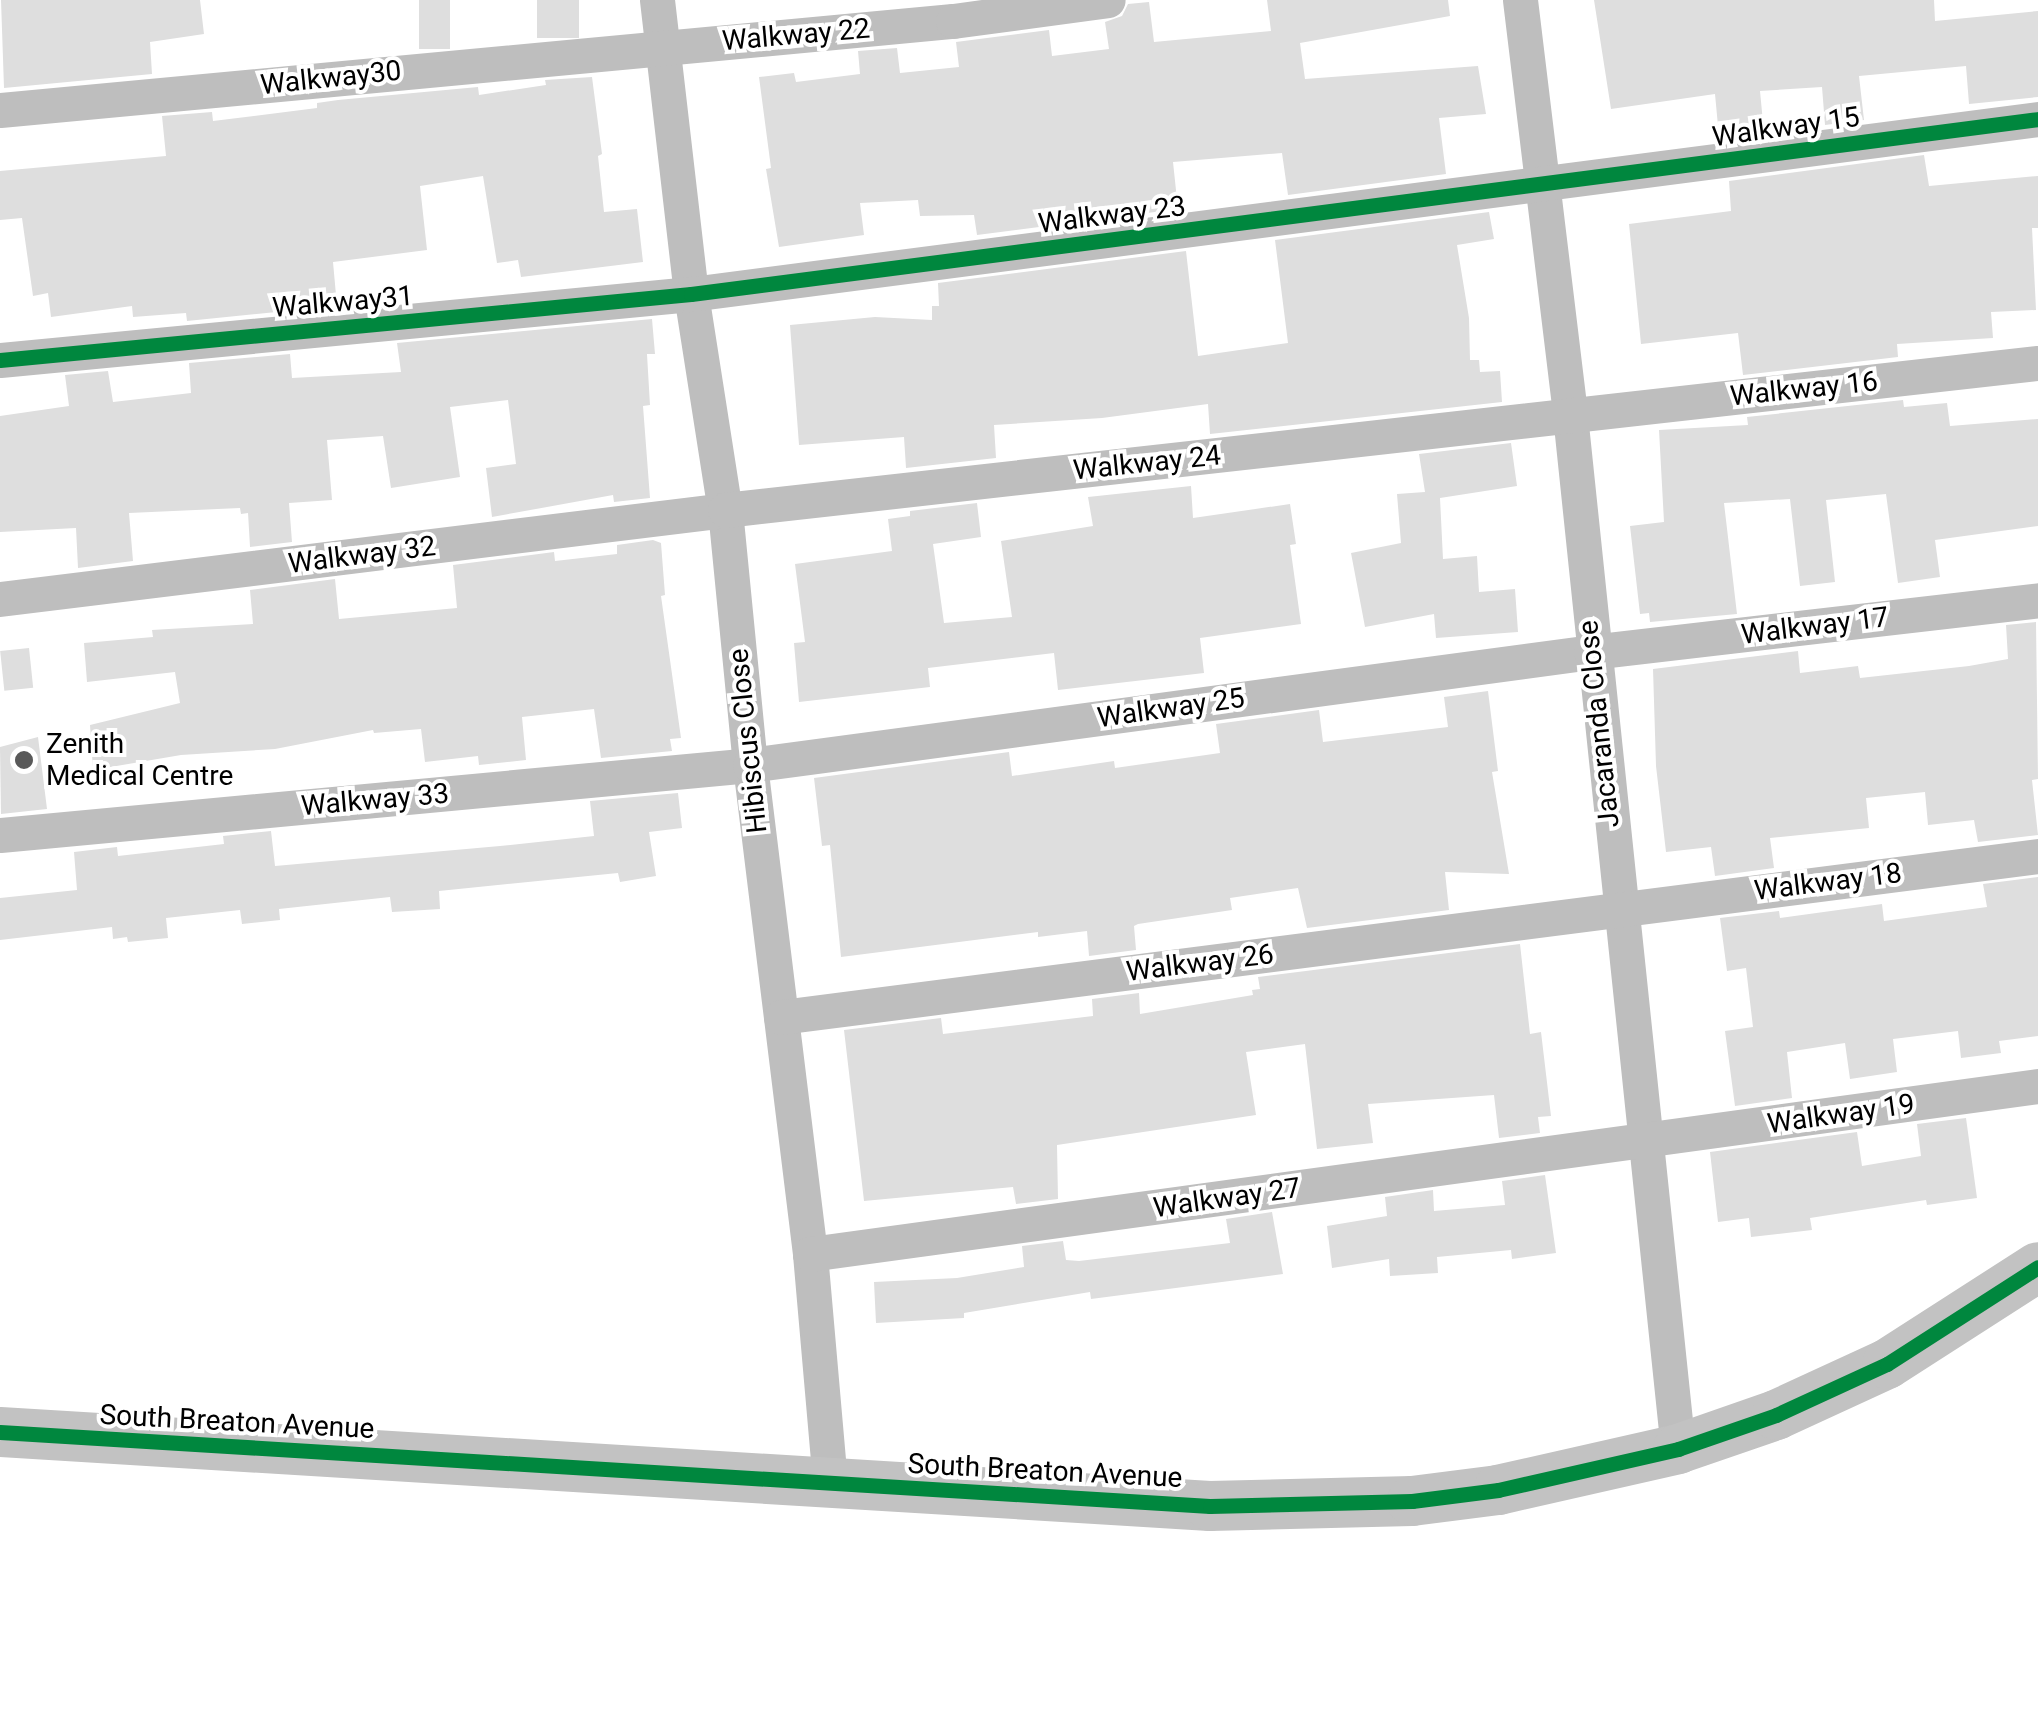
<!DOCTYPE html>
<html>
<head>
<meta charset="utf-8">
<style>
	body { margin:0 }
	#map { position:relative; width:2038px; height:1720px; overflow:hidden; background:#fff; font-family:Roboto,sans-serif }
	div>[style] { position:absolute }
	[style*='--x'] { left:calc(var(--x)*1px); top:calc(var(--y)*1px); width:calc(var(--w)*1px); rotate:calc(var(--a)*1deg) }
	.building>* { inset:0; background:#dedede; transform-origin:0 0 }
	.street>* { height:35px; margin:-17.5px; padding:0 17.5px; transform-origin:17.5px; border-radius:17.5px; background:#bebebe }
	.secondary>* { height:50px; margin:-25px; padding:0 25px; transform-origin:25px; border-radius:25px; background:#c2c2c2 }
	.cycleway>* { height:15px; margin:-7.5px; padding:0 7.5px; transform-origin:7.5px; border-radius:7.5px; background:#00873e }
	.dots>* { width:28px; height:28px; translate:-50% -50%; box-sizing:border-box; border:5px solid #fff; border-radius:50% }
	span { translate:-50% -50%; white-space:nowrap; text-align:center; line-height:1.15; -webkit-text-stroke:8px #fff; paint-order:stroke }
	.street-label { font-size:28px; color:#000 }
	.poi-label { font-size:28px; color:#000 }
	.left { translate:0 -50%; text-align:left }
</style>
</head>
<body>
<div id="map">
	<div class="building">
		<i style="clip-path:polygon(1px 0,200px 0,204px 34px,150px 42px,152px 74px,4px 88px)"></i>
		<i style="left:419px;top:0;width:31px;height:49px"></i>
		<i style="left:537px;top:0;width:42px;height:38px"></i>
		<i style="clip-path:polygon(1267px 0,1448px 0,1450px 16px,1300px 43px,1305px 79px,1478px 66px,1486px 114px,1439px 118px,1446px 174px,1288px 195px,1282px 153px,1173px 162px,1178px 209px,977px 235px,974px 215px,920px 216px,918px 200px,860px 203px,864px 235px,779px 247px,766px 169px,771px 168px,759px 77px,794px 73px,796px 82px,860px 74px,858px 51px,897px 48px,900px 73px,959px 67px,956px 42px,1049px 30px,1052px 56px,1109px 49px,1105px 22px,1122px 16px,1128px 4px,1149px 2px,1154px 42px,1271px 31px)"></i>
		<i style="clip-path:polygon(1594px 0,1934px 0,1935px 21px,2038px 11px,2038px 97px,1969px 104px,1966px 66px,1859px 76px,1864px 120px,1825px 125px,1822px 87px,1760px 91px,1764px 133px,1727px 138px,1727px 125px,1718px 126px,1715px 94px,1611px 109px)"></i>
		<i style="clip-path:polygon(592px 77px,602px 154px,598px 156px,604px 212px,637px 209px,643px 262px,521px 277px,518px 260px,497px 263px,483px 176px,420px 186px,427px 250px,333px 262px,337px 306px,187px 321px,186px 313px,133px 317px,132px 306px,51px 317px,48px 293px,33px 296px,22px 218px,0 220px,0 171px,166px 156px,162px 116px,212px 112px,213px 121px,317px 108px,317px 103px,338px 100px,478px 87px,479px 95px,546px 85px,545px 80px)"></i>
		<i style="clip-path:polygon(1924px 155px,1929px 186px,2038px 176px,2038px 228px,2032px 228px,2036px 310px,1991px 312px,1993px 338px,1897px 344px,1898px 357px,1743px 375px,1738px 333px,1641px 344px,1629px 224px,1731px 211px,1729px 181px)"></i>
		<i style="clip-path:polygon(1489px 212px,1494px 239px,1457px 245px,1469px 318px,1470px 360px,1479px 360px,1480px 372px,1500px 371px,1502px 402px,1210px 434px,1208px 404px,1102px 418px,994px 425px,996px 458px,906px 468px,904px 437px,799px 445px,790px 325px,875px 317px,932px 320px,932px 306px,939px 306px,938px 283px,1186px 251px,1198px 356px,1288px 343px,1275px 240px)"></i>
		<i style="clip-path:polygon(652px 319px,655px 354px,647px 354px,650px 405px,643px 406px,650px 498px,614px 502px,613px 495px,492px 517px,486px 468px,516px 464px,508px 400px,450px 407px,460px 477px,391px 488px,383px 436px,327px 440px,332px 500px,289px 503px,292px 542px,250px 547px,248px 513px,241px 514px,240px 508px,129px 513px,133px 561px,78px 568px,76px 528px,0 532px,0 416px,69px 406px,65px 375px,108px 371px,113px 402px,191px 393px,189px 363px,290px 354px,292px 378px,401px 372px,397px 343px)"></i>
		<i style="clip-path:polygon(1903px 400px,1904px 407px,1947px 403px,1950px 426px,2038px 419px,2038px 526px,1935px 540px,1940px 577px,1898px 583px,1886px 494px,1826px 500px,1835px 582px,1800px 586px,1790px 499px,1724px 503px,1737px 614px,1650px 622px,1649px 613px,1640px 614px,1630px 526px,1664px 522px,1659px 430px,1748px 425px,1747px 417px)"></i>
		<i style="clip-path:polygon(1511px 443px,1517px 486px,1440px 498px,1443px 559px,1477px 556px,1479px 592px,1515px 589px,1518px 632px,1436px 638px,1434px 614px,1365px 627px,1351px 553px,1401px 543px,1397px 494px,1425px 492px,1419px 454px)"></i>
		<i style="clip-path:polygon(1191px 486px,1193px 518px,1290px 504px,1296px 544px,1290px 545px,1301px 624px,1200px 638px,1204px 673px,1058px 690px,1054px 653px,928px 668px,930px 687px,799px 702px,794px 643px,805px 642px,795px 564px,892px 551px,888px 519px,910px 516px,910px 511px,977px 503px,981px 537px,933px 544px,944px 623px,1012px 617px,1001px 541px,1093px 526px,1088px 497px)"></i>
		<i style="clip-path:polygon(653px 540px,661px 543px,665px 595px,661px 596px,681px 738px,670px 739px,672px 751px,601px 758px,594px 709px,522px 717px,526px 760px,479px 765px,478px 756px,425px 762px,421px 729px,374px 733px,373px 730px,275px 749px,181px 755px,93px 770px,90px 725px,180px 703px,175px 672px,87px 682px,84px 643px,153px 637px,152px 630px,253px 624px,250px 590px,335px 579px,339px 619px,457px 608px,453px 565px,554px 552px,555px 561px,617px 554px,617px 545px)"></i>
		<i style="clip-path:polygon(2036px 622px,2038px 779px,2032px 780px,2038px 835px,1978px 842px,1974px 820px,1928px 825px,1925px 792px,1866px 798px,1869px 828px,1770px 838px,1774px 868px,1715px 876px,1711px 847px,1666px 852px,1656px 766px,1653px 669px,1798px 651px,1800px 673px,1858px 666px,1860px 678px,1969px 666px,2008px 659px,2006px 625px)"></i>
		<i style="left:29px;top:648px;width:40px;height:29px;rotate:84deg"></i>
		<i style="clip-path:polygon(1488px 691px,1498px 771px,1492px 772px,1509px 874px,1445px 872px,1449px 910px,1307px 928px,1298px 888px,1230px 898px,1232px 910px,1138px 924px,1134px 926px,1136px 950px,1089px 956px,1087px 931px,1038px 937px,1038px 932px,841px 957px,830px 845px,822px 846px,814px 778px,1009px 752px,1012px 776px,1114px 761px,1115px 768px,1220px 753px,1216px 724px,1319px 710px,1323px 742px,1448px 727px,1444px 697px)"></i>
		<i style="clip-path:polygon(38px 737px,47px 809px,1px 814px,0 747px)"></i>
		<i style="clip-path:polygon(678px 793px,682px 828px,649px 832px,656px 876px,620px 882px,618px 873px,439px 891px,440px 909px,392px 912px,390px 897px,279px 909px,280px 920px,242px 924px,240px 910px,166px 918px,168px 938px,128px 942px,127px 937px,113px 939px,112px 927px,0 940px,0 898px,77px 890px,74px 852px,117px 847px,118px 856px,224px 844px,223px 836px,271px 831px,275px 866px,500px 846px,594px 836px,590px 801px)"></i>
		<i style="clip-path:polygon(2038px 877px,2038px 1036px,1999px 1041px,2001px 1053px,1961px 1058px,1958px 1031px,1893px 1039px,1897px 1072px,1850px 1079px,1845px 1043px,1787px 1052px,1792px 1098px,1735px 1106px,1725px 1031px,1753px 1027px,1746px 968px,1727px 971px,1720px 918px,1779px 911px,1780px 918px,1882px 904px,1884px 921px,1987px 907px,1983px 884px)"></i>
		<i style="clip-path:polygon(1520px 944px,1530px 1034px,1541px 1032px,1551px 1116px,1538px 1117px,1540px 1133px,1499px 1138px,1494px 1095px,1368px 1104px,1373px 1143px,1317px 1149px,1305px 1044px,1246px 1052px,1256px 1115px,1057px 1145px,1058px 1199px,1016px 1204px,1013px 1187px,864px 1201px,844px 1030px,941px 1018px,943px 1034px,1093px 1016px,1092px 999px,1139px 993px,1140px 1014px,1253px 995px,1252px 990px,1260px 989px,1258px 977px)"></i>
		<i style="clip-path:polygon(1966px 1118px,1977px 1198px,1927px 1205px,1926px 1200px,1810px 1218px,1812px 1230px,1751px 1237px,1749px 1218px,1718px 1222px,1710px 1152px,1857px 1132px,1862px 1166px,1921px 1156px,1917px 1124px)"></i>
		<i style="clip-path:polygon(1545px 1175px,1556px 1253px,1512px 1259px,1511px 1250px,1437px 1257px,1438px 1273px,1390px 1276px,1389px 1259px,1332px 1268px,1327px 1226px,1387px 1216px,1385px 1197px,1433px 1190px,1434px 1211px,1505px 1205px,1502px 1181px)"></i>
		<i style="clip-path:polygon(1272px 1212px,1283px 1274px,1091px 1299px,1090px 1292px,964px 1313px,964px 1318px,876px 1323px,874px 1282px,957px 1278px,1024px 1267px,1022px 1246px,1063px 1241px,1066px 1260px,1079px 1261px,1230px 1243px,1226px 1219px)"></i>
	</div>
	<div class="street">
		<i style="--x:657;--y:0;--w:296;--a:83.4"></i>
		<i style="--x:691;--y:294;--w:219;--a:81.1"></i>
		<i style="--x:725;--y:510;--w:256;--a:84.4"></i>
		<i style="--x:750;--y:765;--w:493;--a:83"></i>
		<i style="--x:810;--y:1254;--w:230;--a:85"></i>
		<i style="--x:1520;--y:0;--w:418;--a:83.1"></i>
		<i style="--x:1570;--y:415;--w:1040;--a:84.04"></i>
		<i style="--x:0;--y:110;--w:957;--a:-5.34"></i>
		<i style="--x:953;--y:21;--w:156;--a:-7.7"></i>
		<i style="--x:0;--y:360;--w:694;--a:-5.46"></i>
		<i style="--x:691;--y:294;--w:1358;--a:-7.4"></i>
		<i style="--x:0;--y:599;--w:730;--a:-7"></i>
		<i style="--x:725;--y:510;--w:1321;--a:-6.39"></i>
		<i style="--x:0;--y:835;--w:753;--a:-5.33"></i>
		<i style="--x:750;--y:765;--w:849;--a:-7.65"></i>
		<i style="--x:1591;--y:652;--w:450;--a:-6.6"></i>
		<i style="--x:781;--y:1017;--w:1267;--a:-7.3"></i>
		<i style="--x:810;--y:1254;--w:1239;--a:-7.79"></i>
	</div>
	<div class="secondary">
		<i style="--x:0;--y:1432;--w:1212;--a:3.5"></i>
		<i style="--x:1210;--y:1506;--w:202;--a:-1.4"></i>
		<i style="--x:1412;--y:1501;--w:87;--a:-7.3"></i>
		<i style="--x:1498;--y:1490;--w:185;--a:-12.8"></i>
		<i style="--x:1678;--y:1449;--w:104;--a:-19.1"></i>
		<i style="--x:1776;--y:1415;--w:122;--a:-24.7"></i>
		<i style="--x:1887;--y:1364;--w:179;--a:-32.7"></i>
	</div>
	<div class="cycleway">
		<i style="--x:0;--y:360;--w:694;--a:-5.46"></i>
		<i style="--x:691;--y:294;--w:1358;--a:-7.4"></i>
		<i style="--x:0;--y:1432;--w:1212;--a:3.5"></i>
		<i style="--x:1210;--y:1506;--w:202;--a:-1.4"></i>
		<i style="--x:1412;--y:1501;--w:87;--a:-7.3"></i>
		<i style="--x:1498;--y:1490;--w:185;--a:-12.8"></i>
		<i style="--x:1678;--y:1449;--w:104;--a:-19.1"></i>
		<i style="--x:1776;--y:1415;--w:122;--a:-24.7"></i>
		<i style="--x:1887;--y:1364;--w:179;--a:-32.7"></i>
	</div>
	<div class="dots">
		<i style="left:24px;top:760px;background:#595959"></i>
	</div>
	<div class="street-label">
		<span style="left:796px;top:35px;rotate:-5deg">Walkway 22</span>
		<span style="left:331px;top:78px;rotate:-6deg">Walkway30</span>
		<span style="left:1786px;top:127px;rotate:-8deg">Walkway 15</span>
		<span style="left:1112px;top:215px;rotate:-7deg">Walkway 23</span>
		<span style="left:343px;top:302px;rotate:-5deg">Walkway31</span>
		<span style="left:1804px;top:389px;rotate:-6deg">Walkway 16</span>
		<span style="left:1147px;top:463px;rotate:-6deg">Walkway 24</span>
		<span style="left:362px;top:555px;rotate:-7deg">Walkway 32</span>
		<span style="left:1815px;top:626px;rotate:-7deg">Walkway 17</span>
		<span style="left:1171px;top:708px;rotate:-8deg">Walkway 25</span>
		<span style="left:1599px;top:724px;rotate:-96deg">Jacaranda Close</span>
		<span style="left:748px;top:741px;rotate:-96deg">Hibiscus Close</span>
		<span style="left:375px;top:800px;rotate:-5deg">Walkway 33</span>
		<span style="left:1828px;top:882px;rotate:-7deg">Walkway 18</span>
		<span style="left:1200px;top:963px;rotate:-7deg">Walkway 26</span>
		<span style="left:1841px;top:1114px;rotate:-8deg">Walkway 19</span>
		<span style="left:1227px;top:1198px;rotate:-8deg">Walkway 27</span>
		<span style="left:237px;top:1422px;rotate:3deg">South Breaton Avenue</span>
		<span style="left:1045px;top:1471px;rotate:3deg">South Breaton Avenue</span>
	</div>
	<div class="poi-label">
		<span class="left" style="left:46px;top:760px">Zenith<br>Medical Centre</span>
	</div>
</div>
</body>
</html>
